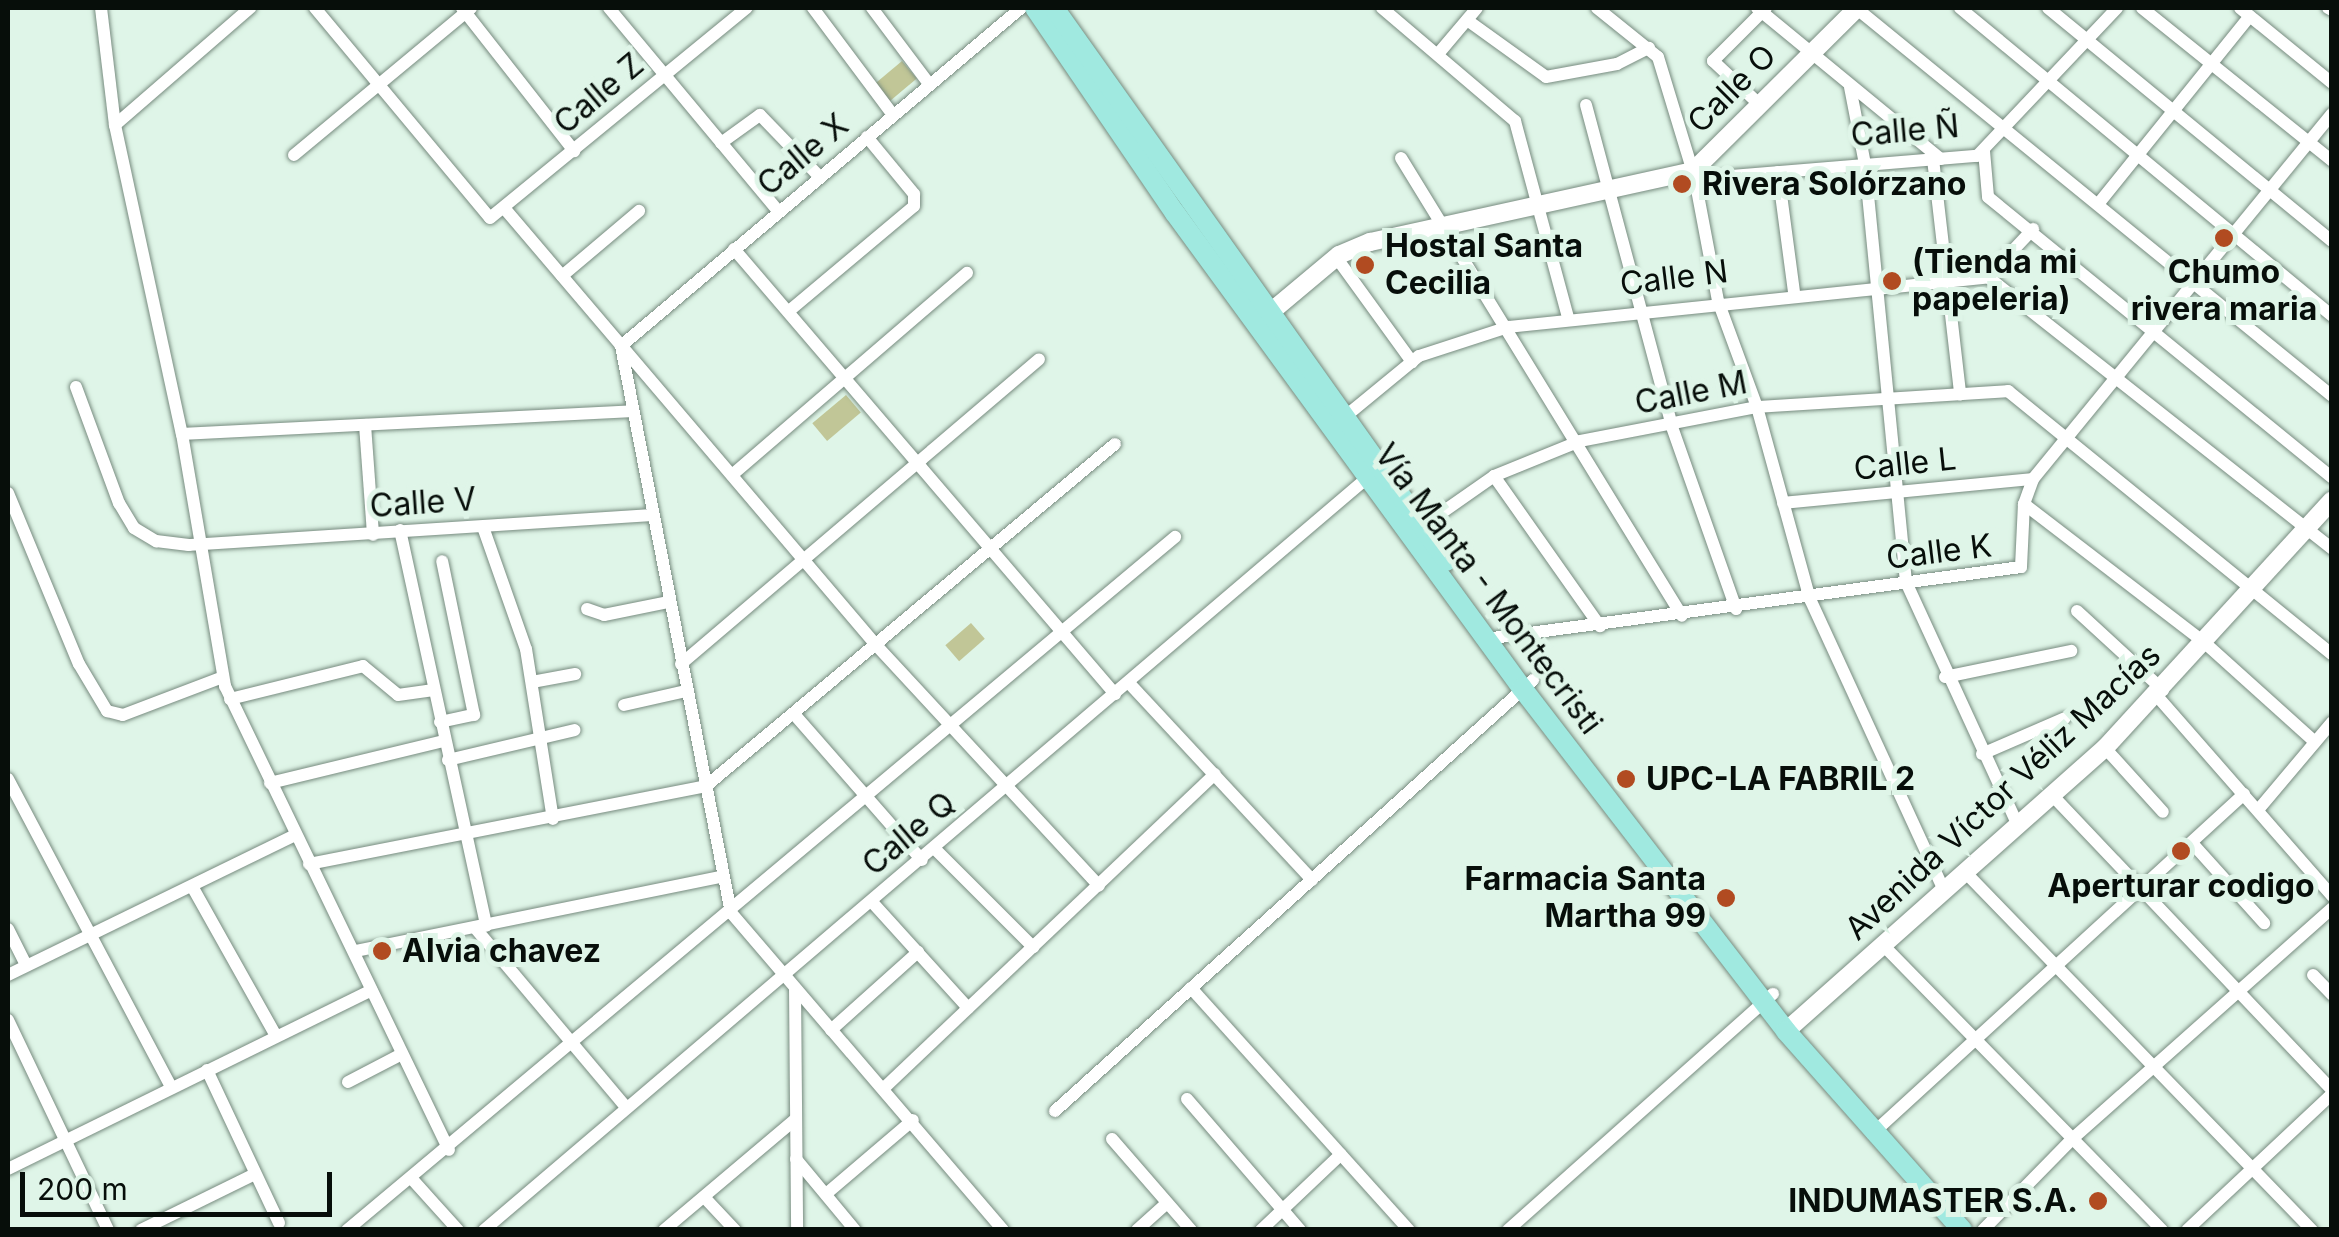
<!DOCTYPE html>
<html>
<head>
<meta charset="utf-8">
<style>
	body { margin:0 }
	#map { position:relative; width:2339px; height:1237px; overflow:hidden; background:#dff5e8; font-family:Inter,sans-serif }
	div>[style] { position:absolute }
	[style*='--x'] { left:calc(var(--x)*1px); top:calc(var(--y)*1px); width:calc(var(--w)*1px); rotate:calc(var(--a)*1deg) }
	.green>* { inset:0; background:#c1c697; transform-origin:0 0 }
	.roads { filter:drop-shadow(0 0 2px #778b7f) drop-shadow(0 0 2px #778b7f) }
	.street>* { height:12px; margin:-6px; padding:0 6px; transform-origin:6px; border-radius:6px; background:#fff }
	.secondary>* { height:18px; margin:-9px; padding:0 9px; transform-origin:9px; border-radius:9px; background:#fff }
	.primary>* { height:20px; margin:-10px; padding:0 10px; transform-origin:10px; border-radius:10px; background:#a0e9e0 }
	.dots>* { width:28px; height:28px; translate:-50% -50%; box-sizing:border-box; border:5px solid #dff5e8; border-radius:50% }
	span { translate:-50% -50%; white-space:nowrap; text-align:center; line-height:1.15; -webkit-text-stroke:10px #dff5e8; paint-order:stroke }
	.street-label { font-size:32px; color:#070e0a }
	.poi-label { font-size:32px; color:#070e0a; font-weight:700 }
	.left { translate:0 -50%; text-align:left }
	.right { translate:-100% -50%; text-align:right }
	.frame { position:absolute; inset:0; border:10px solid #070e0a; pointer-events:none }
	.scale { position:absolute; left:20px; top:1172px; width:312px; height:45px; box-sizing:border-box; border:5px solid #070e0a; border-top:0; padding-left:12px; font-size:30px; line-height:35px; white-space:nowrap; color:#070e0a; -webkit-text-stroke:8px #dff5e8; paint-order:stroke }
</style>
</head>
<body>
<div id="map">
	<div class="green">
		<i style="left:902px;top:61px;width:23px;height:35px;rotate:50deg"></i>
		<i style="left:846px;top:395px;width:23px;height:44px;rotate:50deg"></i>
		<i style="left:971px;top:623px;width:21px;height:34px;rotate:49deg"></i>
	</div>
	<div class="roads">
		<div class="street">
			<i style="--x:101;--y:8;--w:118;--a:83.2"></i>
			<i style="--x:115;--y:125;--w:316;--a:77.8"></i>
			<i style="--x:182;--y:434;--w:256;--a:80.3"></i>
			<i style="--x:225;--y:686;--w:515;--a:64.23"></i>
			<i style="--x:315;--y:8;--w:273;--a:50.2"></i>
			<i style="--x:490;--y:218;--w:332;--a:-39.3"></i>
			<i style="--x:462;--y:8;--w:182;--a:51.9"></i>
			<i style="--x:609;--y:8;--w:264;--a:50.2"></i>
			<i style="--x:813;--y:8;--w:134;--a:53.2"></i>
			<i style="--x:872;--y:8;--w:95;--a:53.1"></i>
			<i style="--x:1382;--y:8;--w:175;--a:40.4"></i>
			<i style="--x:1515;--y:121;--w:203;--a:74.9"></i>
			<i style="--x:1597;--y:8;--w:78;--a:38.8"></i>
			<i style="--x:1658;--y:57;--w:127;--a:73.1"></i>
			<i style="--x:1695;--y:179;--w:124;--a:79.3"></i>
			<i style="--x:1718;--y:301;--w:113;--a:69.8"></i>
			<i style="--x:1757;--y:407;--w:199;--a:74.6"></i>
			<i style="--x:1810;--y:599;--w:320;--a:65.3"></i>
			<i style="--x:1757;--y:8;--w:238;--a:39.4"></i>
			<i style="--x:1856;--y:8;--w:614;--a:39.18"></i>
			<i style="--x:1960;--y:8;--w:483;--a:39.6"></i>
			<i style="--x:2048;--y:8;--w:367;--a:39.4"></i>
			<i style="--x:2142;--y:8;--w:244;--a:38.8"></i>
			<i style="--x:2240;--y:8;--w:119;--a:39.2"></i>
			<i style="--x:2328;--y:8;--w:4;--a:27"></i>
			<i style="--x:1467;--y:20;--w:97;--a:35.8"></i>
			<i style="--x:1546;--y:77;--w:72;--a:-10.4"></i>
			<i style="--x:1617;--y:64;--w:36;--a:-27"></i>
			<i style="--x:1438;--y:54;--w:60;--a:-49.7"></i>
			<i style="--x:1850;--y:87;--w:78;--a:79"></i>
			<i style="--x:1865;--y:164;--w:420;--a:84.4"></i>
			<i style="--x:1906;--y:582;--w:268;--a:65.3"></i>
			<i style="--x:1759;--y:104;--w:63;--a:-136.9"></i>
			<i style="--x:1713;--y:61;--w:75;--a:-45"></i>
			<i style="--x:1586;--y:105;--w:333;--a:75"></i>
			<i style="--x:1672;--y:427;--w:193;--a:70.6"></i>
			<i style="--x:115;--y:125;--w:179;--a:-40.9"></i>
			<i style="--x:721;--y:143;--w:48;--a:-35.7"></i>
			<i style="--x:760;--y:115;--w:85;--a:46"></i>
			<i style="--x:1984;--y:151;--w:46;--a:85"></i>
			<i style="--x:1988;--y:197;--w:444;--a:39.2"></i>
			<i style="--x:294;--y:155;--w:230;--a:-39.7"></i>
			<i style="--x:1401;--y:158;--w:537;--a:58.47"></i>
			<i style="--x:1933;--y:159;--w:237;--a:83.4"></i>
			<i style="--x:1778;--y:172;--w:121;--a:82.4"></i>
			<i style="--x:1695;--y:179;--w:283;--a:-4.7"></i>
			<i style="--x:1977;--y:156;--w:204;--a:-46.6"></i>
			<i style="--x:2099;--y:203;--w:240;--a:-51.1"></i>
			<i style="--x:505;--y:209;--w:572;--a:49.6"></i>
			<i style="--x:876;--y:645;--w:328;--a:47.2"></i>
			<i style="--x:734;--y:249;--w:586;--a:49.43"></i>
			<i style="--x:1336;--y:257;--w:130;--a:54.1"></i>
			<i style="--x:562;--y:276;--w:101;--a:-40.2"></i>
			<i style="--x:1988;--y:277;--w:439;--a:38.3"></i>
			<i style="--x:789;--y:311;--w:163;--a:-40"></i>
			<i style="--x:914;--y:206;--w:12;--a:-90"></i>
			<i style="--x:914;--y:194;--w:74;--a:-129.5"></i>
			<i style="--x:76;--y:387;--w:124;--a:69.7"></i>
			<i style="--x:119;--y:503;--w:29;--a:59"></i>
			<i style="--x:134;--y:528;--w:26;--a:31"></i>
			<i style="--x:156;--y:541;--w:33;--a:7"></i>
			<i style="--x:189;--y:545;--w:462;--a:-3.7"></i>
			<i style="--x:1341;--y:420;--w:101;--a:-39.4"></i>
			<i style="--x:1419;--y:356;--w:94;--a:-18"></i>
			<i style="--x:1508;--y:327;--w:483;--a:-5.9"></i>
			<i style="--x:1988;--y:277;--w:66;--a:-46.8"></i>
			<i style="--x:365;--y:425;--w:110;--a:85.8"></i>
			<i style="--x:182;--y:434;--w:451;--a:-2.9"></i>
			<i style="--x:732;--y:475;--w:310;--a:-40.7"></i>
			<i style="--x:1494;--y:476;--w:184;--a:54.8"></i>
			<i style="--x:8;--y:493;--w:185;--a:67.5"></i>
			<i style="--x:79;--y:664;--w:55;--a:59.2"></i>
			<i style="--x:107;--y:711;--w:16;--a:14"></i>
			<i style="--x:123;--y:715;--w:107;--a:-20.8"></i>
			<i style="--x:1783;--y:503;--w:251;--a:-5.5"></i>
			<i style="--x:2024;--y:504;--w:228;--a:37.5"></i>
			<i style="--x:2205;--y:643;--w:148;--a:42"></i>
			<i style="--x:483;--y:527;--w:129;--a:70.6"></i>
			<i style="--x:526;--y:649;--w:172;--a:81"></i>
			<i style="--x:400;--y:530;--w:405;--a:77.7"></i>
			<i style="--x:1417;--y:530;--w:94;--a:-35"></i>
			<i style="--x:1494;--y:476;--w:93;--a:-22.1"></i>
			<i style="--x:1580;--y:441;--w:180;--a:-10.9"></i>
			<i style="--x:1757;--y:407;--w:252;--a:-3.6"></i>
			<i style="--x:2008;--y:391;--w:417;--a:39.1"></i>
			<i style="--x:587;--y:609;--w:18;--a:19"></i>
			<i style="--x:604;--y:615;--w:65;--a:-11.5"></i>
			<i style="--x:2077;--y:611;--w:117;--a:42.6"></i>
			<i style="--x:1485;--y:639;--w:541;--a:-7.65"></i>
			<i style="--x:2021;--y:567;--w:63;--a:-87.3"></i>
			<i style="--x:2024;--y:504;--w:27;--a:-70"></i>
			<i style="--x:2033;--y:479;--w:472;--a:-50.7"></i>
			<i style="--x:681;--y:664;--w:470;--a:-40.4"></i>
			<i style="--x:1945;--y:677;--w:129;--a:-11.7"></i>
			<i style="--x:532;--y:682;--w:44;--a:-10.5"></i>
			<i style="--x:1129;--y:683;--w:269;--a:47.1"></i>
			<i style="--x:2157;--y:696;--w:266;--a:48.8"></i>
			<i style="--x:230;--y:699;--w:137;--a:-13.9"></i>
			<i style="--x:363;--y:666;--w:45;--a:39.6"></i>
			<i style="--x:398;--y:695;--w:36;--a:-8"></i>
			<i style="--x:624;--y:705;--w:64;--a:-12.7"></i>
			<i style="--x:794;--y:714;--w:194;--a:48.8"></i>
			<i style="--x:440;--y:722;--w:35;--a:-12"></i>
			<i style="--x:474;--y:715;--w:157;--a:-101.7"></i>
			<i style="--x:2105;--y:748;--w:86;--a:47.8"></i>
			<i style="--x:1982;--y:754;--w:90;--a:-23.4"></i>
			<i style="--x:448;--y:760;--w:130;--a:-13.3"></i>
			<i style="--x:8;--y:779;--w:348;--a:62.1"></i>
			<i style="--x:270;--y:783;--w:179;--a:-13.6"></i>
			<i style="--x:2052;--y:795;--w:407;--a:46.5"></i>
			<i style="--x:2258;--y:810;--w:115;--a:-49.9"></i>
			<i style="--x:2192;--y:843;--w:108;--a:48"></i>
			<i style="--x:935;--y:849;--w:139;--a:45"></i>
			<i style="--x:309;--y:864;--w:405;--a:-11.1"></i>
			<i style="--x:706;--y:786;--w:533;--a:-39.9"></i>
			<i style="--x:1965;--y:872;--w:499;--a:45.9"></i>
			<i style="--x:193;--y:888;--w:170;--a:60.7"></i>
			<i style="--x:872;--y:902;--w:143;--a:47.8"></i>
			<i style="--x:8;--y:929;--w:40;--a:63.4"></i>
			<i style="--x:476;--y:929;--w:233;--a:49.9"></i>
			<i style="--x:1883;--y:945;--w:399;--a:45.6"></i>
			<i style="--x:356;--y:951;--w:371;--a:-11.5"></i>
			<i style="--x:8;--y:975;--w:319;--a:-26"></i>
			<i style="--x:2313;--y:975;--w:28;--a:46"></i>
			<i style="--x:795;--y:988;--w:242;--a:89.5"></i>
			<i style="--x:1191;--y:988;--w:326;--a:48"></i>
			<i style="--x:8;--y:1020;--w:233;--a:64.5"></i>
			<i style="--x:831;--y:1030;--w:117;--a:-41.9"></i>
			<i style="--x:207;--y:1070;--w:169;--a:64.8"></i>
			<i style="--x:348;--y:1082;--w:61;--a:-27.4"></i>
			<i style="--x:884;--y:1088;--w:456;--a:-43.5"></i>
			<i style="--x:1187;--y:1099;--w:173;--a:49.2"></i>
			<i style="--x:1055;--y:1111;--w:644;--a:-42.04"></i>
			<i style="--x:1872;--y:1134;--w:504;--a:-42.43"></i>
			<i style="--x:1112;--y:1139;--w:121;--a:49"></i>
			<i style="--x:796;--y:1159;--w:92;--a:50.3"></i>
			<i style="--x:8;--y:1169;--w:405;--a:-26.2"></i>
			<i style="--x:412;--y:1179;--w:69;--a:48"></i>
			<i style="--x:826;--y:1194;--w:114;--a:-40.4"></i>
			<i style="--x:704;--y:1197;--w:45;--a:46.8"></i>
			<i style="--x:141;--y:1230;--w:127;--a:-26.2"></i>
			<i style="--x:347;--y:1230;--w:1080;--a:-39.93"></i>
			<i style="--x:484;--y:1230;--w:1168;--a:-40.42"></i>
			<i style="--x:664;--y:1230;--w:172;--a:-40.1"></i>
			<i style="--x:1003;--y:1230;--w:418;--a:-130.6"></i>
			<i style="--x:731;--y:913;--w:578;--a:-100.98"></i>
			<i style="--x:621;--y:346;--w:524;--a:-40.2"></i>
			<i style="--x:1137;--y:1230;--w:40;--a:-42"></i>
			<i style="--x:1261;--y:1230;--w:110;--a:-43.5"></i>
			<i style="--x:1508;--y:1230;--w:355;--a:-41.7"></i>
			<i style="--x:1983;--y:1230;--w:126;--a:-45.6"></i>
			<i style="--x:2071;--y:1140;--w:349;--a:-41.6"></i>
			<i style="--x:2187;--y:1230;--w:199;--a:-43.2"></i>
		</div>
		<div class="secondary">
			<i style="--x:1260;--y:321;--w:103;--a:-39.9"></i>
			<i style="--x:1339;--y:255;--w:34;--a:-23"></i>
			<i style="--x:1370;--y:242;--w:331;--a:-12.4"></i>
			<i style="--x:1693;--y:171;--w:231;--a:-44.8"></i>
			<i style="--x:1786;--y:1031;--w:426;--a:-41.6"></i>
			<i style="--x:2105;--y:748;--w:336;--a:-47.5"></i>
		</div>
		<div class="primary">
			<i style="--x:1035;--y:8;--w:248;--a:55.7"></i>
			<i style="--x:1175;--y:213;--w:588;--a:53.85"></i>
			<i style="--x:1522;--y:688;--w:433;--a:52.4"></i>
			<i style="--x:1786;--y:1031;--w:266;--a:48.5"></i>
			<i style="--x:1054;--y:8;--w:678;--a:54.6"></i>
		</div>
	</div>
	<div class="dots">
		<i style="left:1682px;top:184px;background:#b14b21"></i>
		<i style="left:2224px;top:238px;background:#b14b21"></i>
		<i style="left:1365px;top:265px;background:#b14b21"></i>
		<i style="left:1892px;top:281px;background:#b14b21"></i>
		<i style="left:1626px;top:779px;background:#b14b21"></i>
		<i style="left:2181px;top:851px;background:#b14b21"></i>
		<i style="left:1726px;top:898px;background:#b14b21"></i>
		<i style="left:382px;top:951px;background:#b14b21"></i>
		<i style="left:2098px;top:1201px;background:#b14b21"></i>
	</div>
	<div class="street-label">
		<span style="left:1732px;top:89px;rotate:-45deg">Calle O</span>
		<span style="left:599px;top:94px;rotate:-40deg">Calle Z</span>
		<span style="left:1905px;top:131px;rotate:-5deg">Calle Ñ</span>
		<span style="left:803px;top:155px;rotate:-40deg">Calle X</span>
		<span style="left:1674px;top:278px;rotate:-7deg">Calle N</span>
		<span style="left:1691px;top:393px;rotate:-11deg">Calle M</span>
		<span style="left:1905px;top:464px;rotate:-6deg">Calle L</span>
		<span style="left:423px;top:503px;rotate:-4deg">Calle V</span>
		<span style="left:1939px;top:552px;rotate:-7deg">Calle K</span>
		<span style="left:1488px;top:589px;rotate:53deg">Vía Manta - Montecristi</span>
		<span style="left:2003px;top:792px;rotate:-43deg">Avenida Víctor Véliz Macías</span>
		<span style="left:909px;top:834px;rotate:-40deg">Calle Q</span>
	</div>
	<div class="poi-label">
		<span class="left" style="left:1702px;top:184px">Rivera Solórzano</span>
		<span class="left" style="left:1385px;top:265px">Hostal Santa<br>Cecilia</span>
		<span class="left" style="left:1912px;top:281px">(Tienda mi<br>papeleria)</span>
		<span style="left:2224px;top:291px">Chumo<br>rivera maria</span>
		<span class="left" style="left:1646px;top:779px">UPC-LA FABRIL 2</span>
		<span class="right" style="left:1706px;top:898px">Farmacia Santa<br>Martha 99</span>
		<span style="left:2181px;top:886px">Aperturar codigo</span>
		<span class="left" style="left:402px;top:951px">Alvia chavez</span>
		<span class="right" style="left:2078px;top:1201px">INDUMASTER S.A.</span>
	</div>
	<div class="frame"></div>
	<div class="scale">200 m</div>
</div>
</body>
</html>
